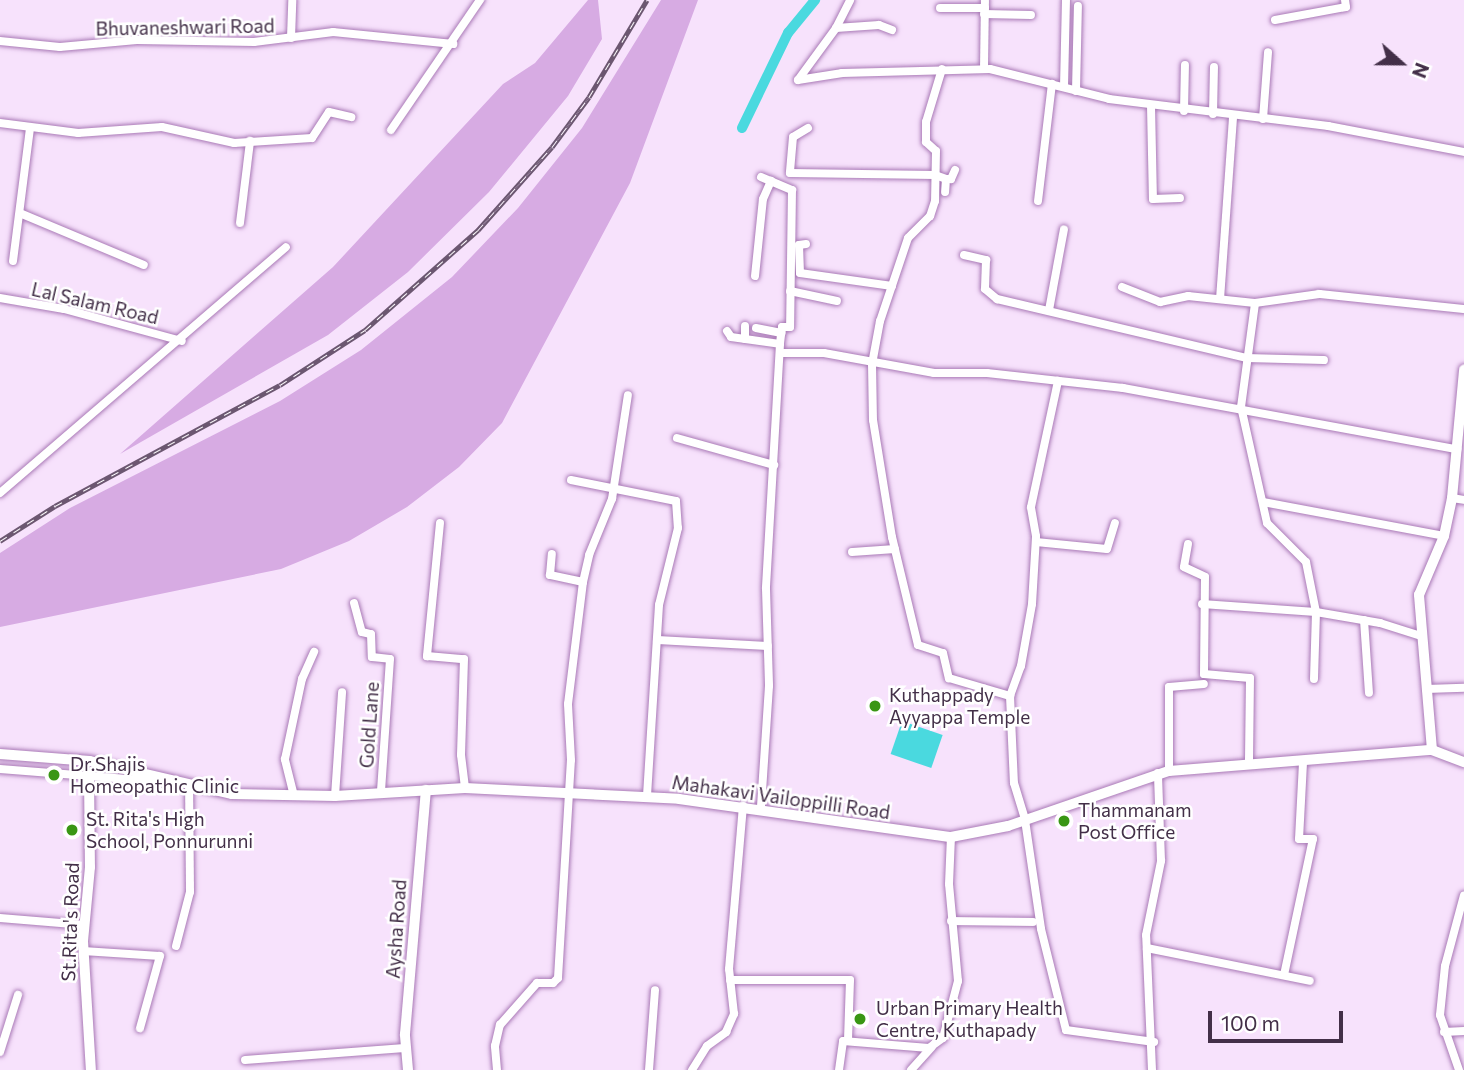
<!DOCTYPE html>
<html>
<head>
<meta charset="utf-8">
<style>
	body { margin:0 }
	#map { position:relative; width:1464px; height:1070px; overflow:hidden; background:#f7e2fc; font-family:Commissioner,sans-serif }
	div>[style] { position:absolute }
	[style*='--x'] { left:calc(var(--x)*1px); top:calc(var(--y)*1px); width:calc(var(--w)*1px); rotate:calc(var(--a)*1deg) }
	.green>* { inset:0; background:#d7abe3 }
	.water>* { inset:0; background:#4ad9df; transform-origin:0 0 }
	.canal>* { height:10px; margin:-5px; padding:0 5px; transform-origin:5px; border-radius:5px; background:#4ad9df }
	.roads { filter:drop-shadow(0 0 2px #a979b6) drop-shadow(0 0 2px #a979b6) }
	.minor>* { height:8px; margin:-4px; padding:0 4px; transform-origin:4px; border-radius:4px; background:#fff }
	.tertiary>* { height:10px; margin:-5px; padding:0 5px; transform-origin:5px; border-radius:5px; background:#fff }
	.secondary>* { height:10px; margin:-5px; padding:0 5px; transform-origin:5px; border-radius:5px; background:#fff }
	.rail>* { height:5px; margin-top:-2.5px; transform-origin:0; background:repeating-linear-gradient(90deg,#fff 0 8px,#6c5771 0 16px); box-sizing:border-box; border-block:2px solid #6c5771 }
	.dots>* { width:19px; height:19px; translate:-50% -50%; box-sizing:border-box; border:4px solid #fff; border-radius:50% }
	span { translate:-50% -50%; white-space:nowrap; text-align:center; line-height:1.15; -webkit-text-stroke:5px #fff; paint-order:stroke }
	.street-label { font-size:19px; color:#432f48 }
	.poi-label { font-size:19px; color:#432f48 }
	.left { translate:0 -50%; text-align:left }
	.north { position:absolute; left:1366px; top:28px; width:70px; height:70px; -webkit-text-stroke:5px #fff; paint-order:stroke; rotate:111deg; font-size:19px; font-weight:700; line-height:28px; text-align:center; color:#432f48 }
	.north::after { content:''; display:block; margin:auto; width:24px; height:32px; background:#432f48; clip-path:polygon(50% 0,100% 100%,50% 72%,0 100%) }
	.scale { position:absolute; left:1208px; top:1011px; width:135px; height:32px; box-sizing:border-box; border:4px solid #432f48; border-top:0; padding-left:9px; font-size:21px; line-height:24px; white-space:nowrap; color:#432f48; -webkit-text-stroke:5px #fff; paint-order:stroke }
</style>
</head>
<body>
<div id="map">
	<div class="green">
		<i style="clip-path:polygon(588px 0,598px 0,602px 39px,568px 96px,489px 192px,408px 272px,328px 335px,120px 454px,333px 267px,503px 84px,535px 63px)"></i>
		<i style="clip-path:polygon(661px 0,698px 0,630px 183px,502px 423px,459px 467px,407px 507px,349px 541px,281px 569px,0 627px,0 553px,70px 508px,280px 401px,361px 350px,452px 277px,518px 208px,582px 128px)"></i>
	</div>
	<div class="water">
		<i style="left:902px;top:721px;width:43px;height:35px;rotate:19deg"></i>
	</div>
	<div class="canal">
		<i style="--x:742;--y:128;--w:106;--a:-64.2"></i>
		<i style="--x:788;--y:33;--w:43;--a:-50.7"></i>
	</div>
	<div class="roads">
		<div class="minor">
			<i style="--x:940;--y:8;--w:45;--a:0"></i>
			<i style="--x:984;--y:14;--w:47;--a:1.2"></i>
			<i style="--x:1275;--y:20;--w:72;--a:-10.4"></i>
			<i style="--x:1346;--y:7;--w:7;--a:-98"></i>
			<i style="--x:836;--y:28;--w:43;--a:-4"></i>
			<i style="--x:879;--y:25;--w:14;--a:21"></i>
			<i style="--x:291;--y:38;--w:38;--a:-88"></i>
			<i style="--x:0;--y:41;--w:60;--a:5.7"></i>
			<i style="--x:60;--y:47;--w:77;--a:-5.2"></i>
			<i style="--x:137;--y:40;--w:117;--a:1"></i>
			<i style="--x:254;--y:42;--w:80;--a:-7.2"></i>
			<i style="--x:333;--y:32;--w:121;--a:5.7"></i>
			<i style="--x:942;--y:69;--w:55;--a:106.8"></i>
			<i style="--x:926;--y:122;--w:20;--a:90"></i>
			<i style="--x:926;--y:142;--w:13;--a:42"></i>
			<i style="--x:936;--y:151;--w:50;--a:91.1"></i>
			<i style="--x:935;--y:201;--w:16;--a:108"></i>
			<i style="--x:930;--y:216;--w:31;--a:135"></i>
			<i style="--x:908;--y:238;--w:88;--a:108.6"></i>
			<i style="--x:880;--y:321;--w:44;--a:100.5"></i>
			<i style="--x:872;--y:364;--w:56;--a:89"></i>
			<i style="--x:873;--y:420;--w:119;--a:80.8"></i>
			<i style="--x:892;--y:537;--w:111;--a:76.5"></i>
			<i style="--x:918;--y:645;--w:26;--a:18"></i>
			<i style="--x:943;--y:653;--w:26;--a:77"></i>
			<i style="--x:949;--y:678;--w:64;--a:16.4"></i>
			<i style="--x:1010;--y:696;--w:87;--a:87.4"></i>
			<i style="--x:1014;--y:783;--w:39;--a:73"></i>
			<i style="--x:1025;--y:820;--w:110;--a:81.6"></i>
			<i style="--x:1041;--y:929;--w:104;--a:76.1"></i>
			<i style="--x:1066;--y:1030;--w:89;--a:7.8"></i>
			<i style="--x:984;--y:69;--w:69;--a:-89.2"></i>
			<i style="--x:798;--y:80;--w:45;--a:-9"></i>
			<i style="--x:842;--y:73;--w:148;--a:-1.5"></i>
			<i style="--x:990;--y:69;--w:123;--a:14.1"></i>
			<i style="--x:1109;--y:99;--w:221;--a:7"></i>
			<i style="--x:1328;--y:126;--w:138;--a:10.8"></i>
			<i style="--x:798;--y:80;--w:64;--a:-53.8"></i>
			<i style="--x:836;--y:28;--w:31;--a:-63"></i>
			<i style="--x:1064;--y:87;--w:87;--a:-88.7"></i>
			<i style="--x:1076;--y:91;--w:85;--a:-88.7"></i>
			<i style="--x:1151;--y:106;--w:93;--a:88.8"></i>
			<i style="--x:1153;--y:199;--w:27;--a:-2"></i>
			<i style="--x:1184;--y:111;--w:46;--a:-88.8"></i>
			<i style="--x:1213;--y:114;--w:47;--a:-88.8"></i>
			<i style="--x:1263;--y:119;--w:67;--a:-85.7"></i>
			<i style="--x:0;--y:123;--w:79;--a:7.3"></i>
			<i style="--x:78;--y:133;--w:84;--a:-4.1"></i>
			<i style="--x:162;--y:127;--w:74;--a:12.5"></i>
			<i style="--x:234;--y:143;--w:78;--a:-3.7"></i>
			<i style="--x:312;--y:138;--w:31;--a:-57"></i>
			<i style="--x:329;--y:112;--w:23;--a:13"></i>
			<i style="--x:808;--y:128;--w:17;--a:149"></i>
			<i style="--x:793;--y:137;--w:36;--a:95"></i>
			<i style="--x:790;--y:173;--w:145;--a:0.8"></i>
			<i style="--x:935;--y:175;--w:12;--a:20"></i>
			<i style="--x:946;--y:179;--w:13;--a:94"></i>
			<i style="--x:391;--y:130;--w:158;--a:-55.6"></i>
			<i style="--x:761;--y:177;--w:34;--a:23"></i>
			<i style="--x:792;--y:190;--w:137;--a:90.8"></i>
			<i style="--x:790;--y:327;--w:8;--a:180"></i>
			<i style="--x:782;--y:327;--w:17;--a:97"></i>
			<i style="--x:946;--y:179;--w:5;--a:0"></i>
			<i style="--x:951;--y:179;--w:10;--a:-66"></i>
			<i style="--x:1038;--y:201;--w:118;--a:-83.2"></i>
			<i style="--x:22;--y:214;--w:132;--a:22.7"></i>
			<i style="--x:240;--y:223;--w:83;--a:-83"></i>
			<i style="--x:806;--y:244;--w:7;--a:172"></i>
			<i style="--x:799;--y:245;--w:28;--a:88"></i>
			<i style="--x:800;--y:273;--w:93;--a:8"></i>
			<i style="--x:964;--y:255;--w:23;--a:13"></i>
			<i style="--x:986;--y:260;--w:29;--a:92"></i>
			<i style="--x:985;--y:289;--w:16;--a:40"></i>
			<i style="--x:997;--y:299;--w:256;--a:13.3"></i>
			<i style="--x:1246;--y:358;--w:78;--a:1.5"></i>
			<i style="--x:13;--y:261;--w:134;--a:-82.7"></i>
			<i style="--x:755;--y:276;--w:77;--a:-84.1"></i>
			<i style="--x:763;--y:199;--w:20;--a:-66"></i>
			<i style="--x:1122;--y:287;--w:41;--a:21.5"></i>
			<i style="--x:1160;--y:302;--w:29;--a:-12"></i>
			<i style="--x:1188;--y:296;--w:67;--a:6"></i>
			<i style="--x:790;--y:291;--w:48;--a:12"></i>
			<i style="--x:0;--y:298;--w:65;--a:9.8"></i>
			<i style="--x:64;--y:309;--w:122;--a:15.2"></i>
			<i style="--x:1220;--y:299;--w:183;--a:-85.9"></i>
			<i style="--x:1049;--y:310;--w:82;--a:-79.5"></i>
			<i style="--x:756;--y:328;--w:26;--a:11"></i>
			<i style="--x:727;--y:331;--w:7;--a:56"></i>
			<i style="--x:731;--y:337;--w:49;--a:8.1"></i>
			<i style="--x:780;--y:344;--w:245;--a:93.3"></i>
			<i style="--x:766;--y:589;--w:97;--a:88.2"></i>
			<i style="--x:769;--y:686;--w:122;--a:93.8"></i>
			<i style="--x:745;--y:339;--w:13;--a:-90"></i>
			<i style="--x:780;--y:353;--w:44;--a:0"></i>
			<i style="--x:824;--y:353;--w:112;--a:10.3"></i>
			<i style="--x:934;--y:373;--w:53;--a:0"></i>
			<i style="--x:987;--y:373;--w:137;--a:6.3"></i>
			<i style="--x:1123;--y:388;--w:340;--a:10.4"></i>
			<i style="--x:677;--y:438;--w:101;--a:15.6"></i>
			<i style="--x:571;--y:480;--w:107;--a:11.3"></i>
			<i style="--x:676;--y:501;--w:27;--a:86"></i>
			<i style="--x:678;--y:528;--w:79;--a:103.9"></i>
			<i style="--x:659;--y:605;--w:193;--a:93.6"></i>
			<i style="--x:0;--y:493;--w:377;--a:-40.7"></i>
			<i style="--x:1452;--y:498;--w:12;--a:9"></i>
			<i style="--x:1263;--y:502;--w:184;--a:10.6"></i>
			<i style="--x:440;--y:523;--w:134;--a:95.6"></i>
			<i style="--x:427;--y:656;--w:37;--a:5"></i>
			<i style="--x:464;--y:659;--w:96;--a:91.8"></i>
			<i style="--x:461;--y:755;--w:33;--a:83"></i>
			<i style="--x:1036;--y:542;--w:71;--a:5.6"></i>
			<i style="--x:1107;--y:549;--w:27;--a:-73"></i>
			<i style="--x:1188;--y:544;--w:23;--a:100"></i>
			<i style="--x:1184;--y:567;--w:23;--a:25"></i>
			<i style="--x:1205;--y:577;--w:97;--a:90.6"></i>
			<i style="--x:1204;--y:674;--w:46;--a:5"></i>
			<i style="--x:1250;--y:678;--w:87;--a:90.7"></i>
			<i style="--x:852;--y:552;--w:43;--a:-4"></i>
			<i style="--x:583;--y:582;--w:28;--a:-77"></i>
			<i style="--x:589;--y:555;--w:61;--a:-67.7"></i>
			<i style="--x:612;--y:499;--w:105;--a:-81.3"></i>
			<i style="--x:354;--y:603;--w:30;--a:75"></i>
			<i style="--x:362;--y:632;--w:9;--a:13"></i>
			<i style="--x:371;--y:634;--w:23;--a:88"></i>
			<i style="--x:372;--y:657;--w:18;--a:6"></i>
			<i style="--x:390;--y:659;--w:131;--a:93.9"></i>
			<i style="--x:1202;--y:604;--w:114;--a:4"></i>
			<i style="--x:1316;--y:612;--w:51;--a:-101.3"></i>
			<i style="--x:1306;--y:562;--w:55;--a:-135"></i>
			<i style="--x:1267;--y:523;--w:119;--a:-102.6"></i>
			<i style="--x:1241;--y:407;--w:105;--a:-82.3"></i>
			<i style="--x:1255;--y:303;--w:65;--a:-8"></i>
			<i style="--x:1319;--y:294;--w:146;--a:5.9"></i>
			<i style="--x:1364;--y:620;--w:73;--a:86.1"></i>
			<i style="--x:657;--y:640;--w:111;--a:3.1"></i>
			<i style="--x:1314;--y:679;--w:67;--a:-88.3"></i>
			<i style="--x:1316;--y:612;--w:65;--a:9.8"></i>
			<i style="--x:1380;--y:623;--w:43;--a:17.6"></i>
			<i style="--x:1426;--y:689;--w:38;--a:-2"></i>
			<i style="--x:1010;--y:696;--w:32;--a:-70"></i>
			<i style="--x:1021;--y:666;--w:63;--a:-79.9"></i>
			<i style="--x:1032;--y:604;--w:68;--a:-86.6"></i>
			<i style="--x:1036;--y:536;--w:29;--a:-100"></i>
			<i style="--x:1031;--y:507;--w:129;--a:-77.9"></i>
			<i style="--x:0;--y:769;--w:166;--a:4.5"></i>
			<i style="--x:1169;--y:771;--w:84;--a:-90"></i>
			<i style="--x:1169;--y:687;--w:35;--a:-5"></i>
			<i style="--x:294;--y:796;--w:38;--a:-104"></i>
			<i style="--x:285;--y:759;--w:82;--a:-78"></i>
			<i style="--x:302;--y:679;--w:30;--a:-66"></i>
			<i style="--x:335;--y:796;--w:104;--a:-86.1"></i>
			<i style="--x:0;--y:918;--w:85;--a:4.7"></i>
			<i style="--x:951;--y:921;--w:82;--a:0.7"></i>
			<i style="--x:176;--y:946;--w:56;--a:-75.5"></i>
			<i style="--x:190;--y:892;--w:105;--a:-90.5"></i>
			<i style="--x:1147;--y:948;--w:166;--a:11.4"></i>
			<i style="--x:83;--y:951;--w:77;--a:3.7"></i>
			<i style="--x:160;--y:956;--w:75;--a:105.5"></i>
			<i style="--x:1284;--y:975;--w:139;--a:-78"></i>
			<i style="--x:1313;--y:839;--w:14;--a:180"></i>
			<i style="--x:1299;--y:839;--w:77;--a:-87"></i>
			<i style="--x:730;--y:980;--w:120;--a:0"></i>
			<i style="--x:850;--y:980;--w:60;--a:91.9"></i>
			<i style="--x:1444;--y:1032;--w:20;--a:-3"></i>
			<i style="--x:0;--y:1052;--w:60;--a:-72.5"></i>
			<i style="--x:245;--y:1060;--w:160;--a:-4.3"></i>
			<i style="--x:497;--y:1070;--w:24;--a:-95"></i>
			<i style="--x:495;--y:1046;--w:22;--a:-77"></i>
			<i style="--x:500;--y:1025;--w:56;--a:-48.6"></i>
			<i style="--x:537;--y:983;--w:16;--a:0"></i>
			<i style="--x:553;--y:983;--w:7;--a:-45"></i>
			<i style="--x:558;--y:978;--w:218;--a:-86.6"></i>
			<i style="--x:571;--y:760;--w:56;--a:-93.1"></i>
			<i style="--x:568;--y:704;--w:123;--a:-83"></i>
			<i style="--x:583;--y:582;--w:34;--a:-168"></i>
			<i style="--x:550;--y:575;--w:21;--a:-85"></i>
			<i style="--x:649;--y:1070;--w:80;--a:-85.7"></i>
			<i style="--x:692;--y:1070;--w:28;--a:-58"></i>
			<i style="--x:707;--y:1046;--w:24;--a:-36"></i>
			<i style="--x:726;--y:1032;--w:20;--a:-66"></i>
			<i style="--x:734;--y:1014;--w:45;--a:-96.3"></i>
			<i style="--x:729;--y:969;--w:164;--a:-85.1"></i>
			<i style="--x:839;--y:1070;--w:29;--a:-82"></i>
			<i style="--x:843;--y:1041;--w:86;--a:4.7"></i>
			<i style="--x:929;--y:1048;--w:17;--a:-36"></i>
			<i style="--x:943;--y:1038;--w:59;--a:-75.3"></i>
			<i style="--x:958;--y:981;--w:97;--a:-95.3"></i>
			<i style="--x:949;--y:884;--w:47;--a:-87.6"></i>
			<i style="--x:911;--y:1070;--w:31;--a:-48"></i>
			<i style="--x:1152;--y:1070;--w:135;--a:-92.5"></i>
			<i style="--x:1146;--y:935;--w:76;--a:-78.5"></i>
			<i style="--x:1161;--y:861;--w:88;--a:-92"></i>
			<i style="--x:1459;--y:1070;--w:58;--a:-109.1"></i>
			<i style="--x:1440;--y:1015;--w:49;--a:-84.2"></i>
			<i style="--x:1445;--y:966;--w:73;--a:-75"></i>
		</div>
		<div class="tertiary">
			<i style="--x:89;--y:775;--w:92;--a:89.4"></i>
			<i style="--x:90;--y:867;--w:74;--a:95.4"></i>
			<i style="--x:83;--y:941;--w:129;--a:86.5"></i>
			<i style="--x:408;--y:1070;--w:36;--a:-95"></i>
			<i style="--x:405;--y:1034;--w:245;--a:-85.1"></i>
		</div>
		<div class="secondary">
			<i style="--x:1432;--y:750;--w:156;--a:-94.8"></i>
			<i style="--x:1419;--y:595;--w:64;--a:-67"></i>
			<i style="--x:1444;--y:536;--w:39;--a:-78"></i>
			<i style="--x:1452;--y:498;--w:129;--a:-84.6"></i>
			<i style="--x:0;--y:754;--w:90;--a:4.4"></i>
			<i style="--x:90;--y:761;--w:146;--a:13.1"></i>
			<i style="--x:232;--y:794;--w:103;--a:1.1"></i>
			<i style="--x:335;--y:796;--w:130;--a:-3.5"></i>
			<i style="--x:465;--y:788;--w:214;--a:2.9"></i>
			<i style="--x:679;--y:799;--w:275;--a:8"></i>
			<i style="--x:951;--y:837;--w:58;--a:-10.9"></i>
			<i style="--x:1008;--y:826;--w:170;--a:-18.9"></i>
			<i style="--x:1169;--y:771;--w:264;--a:-4.6"></i>
			<i style="--x:1432;--y:750;--w:34;--a:21"></i>
		</div>
	</div>
	<div class="rail">
		<i style="--x:0;--y:541;--w:65;--a:-32.5"></i>
		<i style="--x:55;--y:506;--w:255;--a:-28.3"></i>
		<i style="--x:280;--y:385;--w:101;--a:-32.9"></i>
		<i style="--x:365;--y:330;--w:151;--a:-41.5"></i>
		<i style="--x:478;--y:230;--w:111;--a:-48.3"></i>
		<i style="--x:552;--y:147;--w:62;--a:-53.5"></i>
		<i style="--x:589;--y:97;--w:113;--a:-59.1"></i>
	</div>
	<div class="dots">
		<i style="left:875px;top:706px;background:#399614"></i>
		<i style="left:54px;top:775px;background:#399614"></i>
		<i style="left:1064px;top:821px;background:#399614"></i>
		<i style="left:72px;top:830px;background:#399614"></i>
		<i style="left:860px;top:1019px;background:#399614"></i>
	</div>
	<div class="street-label">
		<span style="left:185px;top:27px;rotate:-1deg">Bhuvaneshwari Road</span>
		<span style="left:95px;top:303px;rotate:13deg">Lal Salam Road</span>
		<span style="left:369px;top:725px;rotate:-86deg">Gold Lane</span>
		<span style="left:781px;top:797px;rotate:8deg">Mahakavi Vailoppilli Road</span>
		<span style="left:70px;top:922px;rotate:-88deg">St.Rita's Road</span>
		<span style="left:396px;top:929px;rotate:-86deg">Aysha Road</span>
	</div>
	<div class="poi-label">
		<span class="left" style="left:889px;top:706px">Kuthappady<br>Ayyappa Temple</span>
		<span class="left" style="left:70px;top:775px">Dr.Shajis<br>Homeopathic Clinic</span>
		<span class="left" style="left:1078px;top:821px">Thammanam<br>Post Office</span>
		<span class="left" style="left:86px;top:830px">St. Rita's High<br>School, Ponnurunni</span>
		<span class="left" style="left:876px;top:1019px">Urban Primary Health<br>Centre, Kuthapady</span>
	</div>
	<div class="north">N</div>
	<div class="scale">100 m</div>
</div>
</body>
</html>
